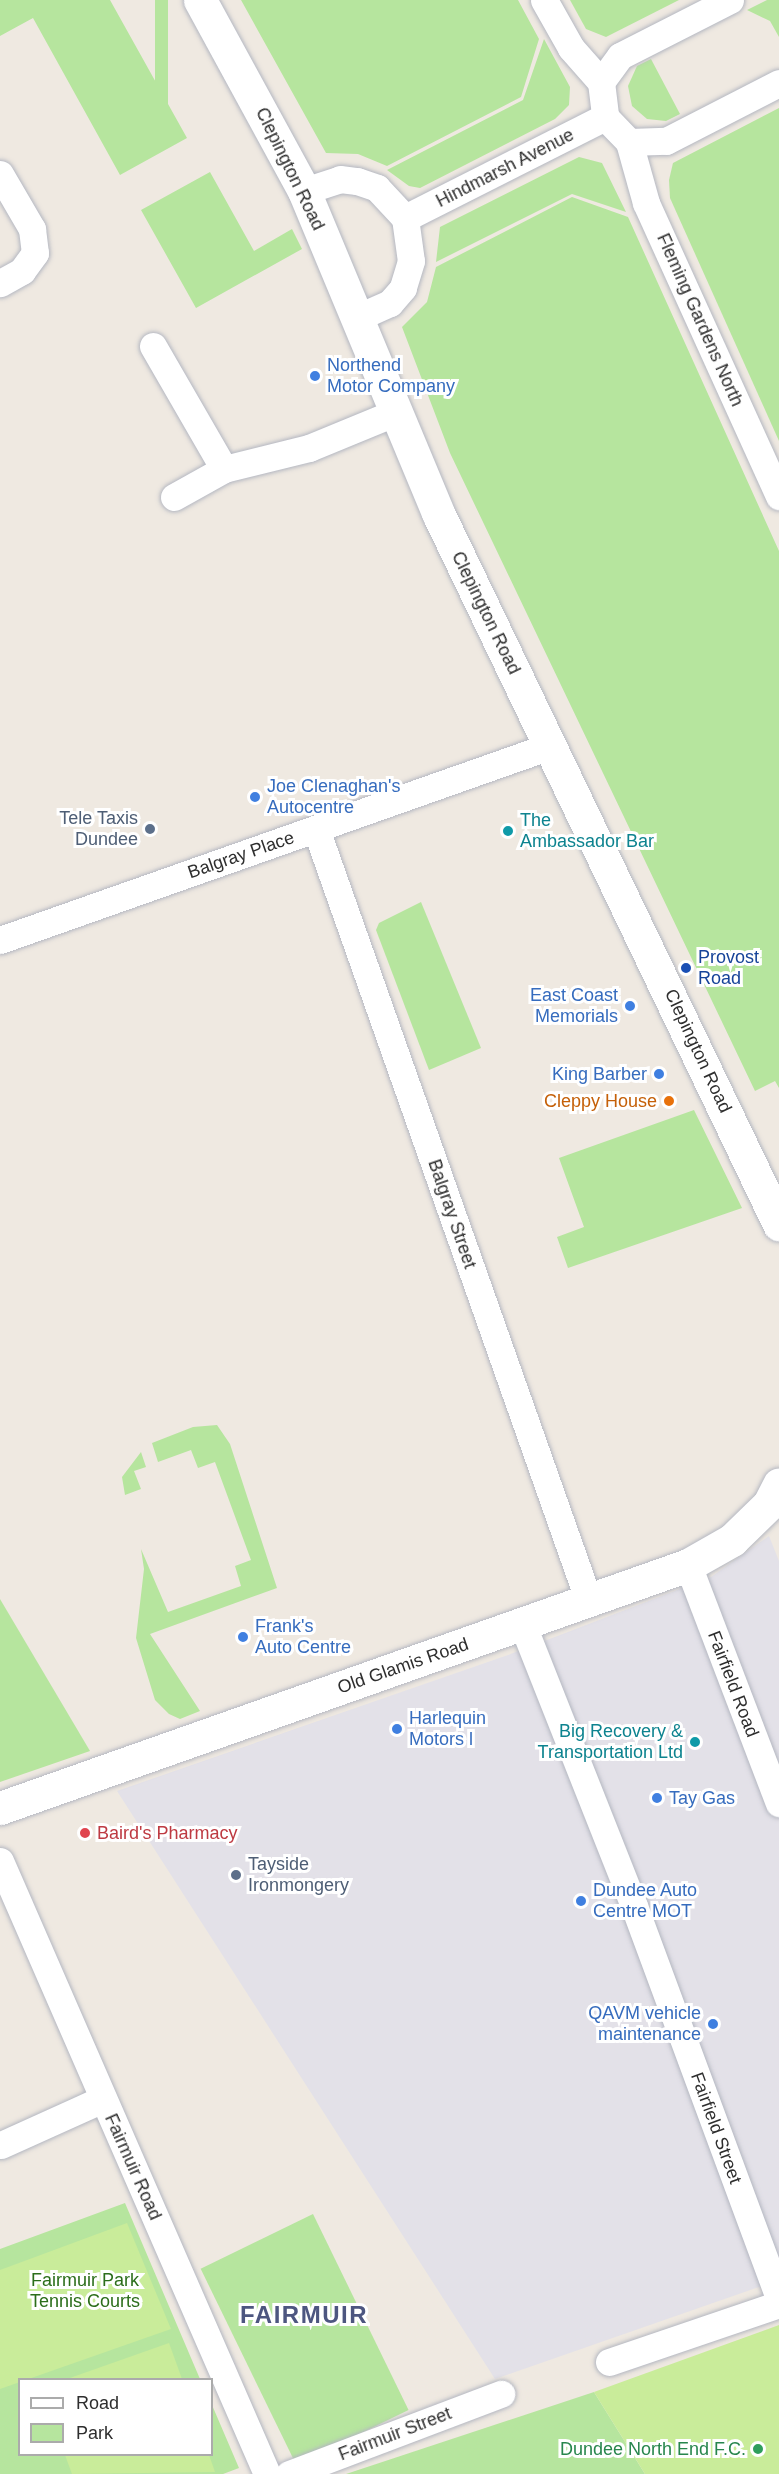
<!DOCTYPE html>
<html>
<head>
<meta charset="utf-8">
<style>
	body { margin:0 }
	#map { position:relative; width:779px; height:2474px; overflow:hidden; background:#efe9e1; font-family:Helvetica,sans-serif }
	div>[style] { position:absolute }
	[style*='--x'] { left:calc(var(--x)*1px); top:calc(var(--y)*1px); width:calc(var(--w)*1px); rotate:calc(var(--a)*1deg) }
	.industrial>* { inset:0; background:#e3e1e8 }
	.green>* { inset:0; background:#b6e59e; transform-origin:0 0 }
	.pitch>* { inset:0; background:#c9ec9a }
	.roads { filter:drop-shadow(0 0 2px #b4b7c1) drop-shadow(0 0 2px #b4b7c1) }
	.minor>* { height:27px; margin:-13.5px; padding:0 13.5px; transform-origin:13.5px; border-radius:13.5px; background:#fff }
	.tertiary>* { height:33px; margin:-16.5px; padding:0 16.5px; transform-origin:16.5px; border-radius:16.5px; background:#fff }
	.dots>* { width:16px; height:16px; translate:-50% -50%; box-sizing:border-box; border:3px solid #fff; border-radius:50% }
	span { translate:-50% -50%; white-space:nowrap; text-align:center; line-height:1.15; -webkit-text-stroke:6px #fff; paint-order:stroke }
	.street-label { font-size:18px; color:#2e2e2e }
	.shop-label { font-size:18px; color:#366cbe }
	.left { translate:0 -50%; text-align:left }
	.right { translate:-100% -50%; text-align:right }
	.service-label { font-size:18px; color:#4e5e75 }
	.culture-label { font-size:18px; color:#0d838f }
	.transit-label { font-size:18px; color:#164399 }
	.food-label { font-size:18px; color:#c56008 }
	.health-label { font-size:18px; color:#be3a42 }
	.park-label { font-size:18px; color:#2c6e1b }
	.leisure-label { font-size:18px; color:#27864d }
	.district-label { font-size:24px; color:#4d5680; font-weight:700; letter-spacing:1.5px }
	.legend { position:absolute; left:18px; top:2378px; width:195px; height:78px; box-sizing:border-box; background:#fff; border:2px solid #ababab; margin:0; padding:8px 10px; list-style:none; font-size:18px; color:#2e2e2e }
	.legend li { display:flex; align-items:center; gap:12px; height:30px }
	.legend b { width:30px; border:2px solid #ababab }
</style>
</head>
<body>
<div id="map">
	<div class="industrial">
		<i style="clip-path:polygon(769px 1536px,779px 1561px,779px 2280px,495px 2379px,117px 1791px,508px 1655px,711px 1577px)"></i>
	</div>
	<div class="green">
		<i style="clip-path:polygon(0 0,110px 0,187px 138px,120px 175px,33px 18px,0 36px)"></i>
		<i style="left:155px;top:0;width:13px;height:136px"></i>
		<i style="clip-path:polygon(241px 0,518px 0,539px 39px,521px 97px,387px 166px,358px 154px,326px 153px)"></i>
		<i style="clip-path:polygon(570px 0,679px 0,606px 37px,586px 29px)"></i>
		<i style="clip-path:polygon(767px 0,779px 0,779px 37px,770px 21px,747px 10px)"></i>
		<i style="clip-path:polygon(544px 39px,570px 87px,569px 105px,555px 119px,420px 188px,409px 186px,387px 170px,523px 100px)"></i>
		<i style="clip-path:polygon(651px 59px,680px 114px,666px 121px,647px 119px,632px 106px,628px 86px,637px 66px)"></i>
		<i style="clip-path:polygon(779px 108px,779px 441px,670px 198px,669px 180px,673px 163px)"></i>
		<i style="clip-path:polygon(579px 157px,602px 163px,626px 212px,572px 194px,436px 262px,440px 227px)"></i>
		<i style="clip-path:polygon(210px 172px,254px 251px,292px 229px,302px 249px,196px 308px,141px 210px)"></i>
		<i style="clip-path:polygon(572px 197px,628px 217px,779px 551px,779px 1088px,775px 1081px,755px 1091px,450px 453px,402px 327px,427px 302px,436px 267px)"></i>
		<i style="clip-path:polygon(421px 902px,481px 1048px,429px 1070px,376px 930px,379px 923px)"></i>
		<i style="clip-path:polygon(694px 1110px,742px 1208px,568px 1268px,557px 1237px,584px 1227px,559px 1158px)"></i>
		<i style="clip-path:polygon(217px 1425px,230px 1444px,277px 1588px,150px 1634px,200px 1711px,180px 1719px,169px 1714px,155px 1700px,136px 1638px,144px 1569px,141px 1549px,168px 1612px,241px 1586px,235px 1566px,251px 1560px,215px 1462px,198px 1468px,191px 1450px,158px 1462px,152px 1443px,193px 1427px)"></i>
		<i style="clip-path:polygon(141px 1452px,146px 1467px,134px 1471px,141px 1489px,125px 1495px,122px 1477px)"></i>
		<i style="clip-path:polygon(0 1599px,90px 1751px,0 1782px)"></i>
		<i style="clip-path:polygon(125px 2203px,200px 2379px,20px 2380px,20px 2454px,212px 2454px,212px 2405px,239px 2468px,223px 2474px,0 2474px,0 2249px)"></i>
		<i style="left:313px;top:2214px;width:218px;height:125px;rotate:64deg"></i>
		<i style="clip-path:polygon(594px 2392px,645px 2474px,346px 2474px)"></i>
	</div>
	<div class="pitch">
		<i style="clip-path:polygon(127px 2223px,171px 2329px,0 2389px,0 2270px)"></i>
		<i style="clip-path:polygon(779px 2325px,779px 2474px,645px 2474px,594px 2392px)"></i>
		<i style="clip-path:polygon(169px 2343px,182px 2379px,67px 2379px)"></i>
		<i style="clip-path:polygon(65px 2455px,209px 2455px,215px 2472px,72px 2474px)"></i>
	</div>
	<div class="roads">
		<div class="minor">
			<i style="--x:544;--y:0;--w:55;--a:60.6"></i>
			<i style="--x:571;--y:48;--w:45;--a:48.6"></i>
			<i style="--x:730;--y:0;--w:123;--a:153"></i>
			<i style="--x:620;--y:56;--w:32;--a:126"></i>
			<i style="--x:601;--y:82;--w:35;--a:83"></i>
			<i style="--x:605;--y:117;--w:35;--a:46"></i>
			<i style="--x:629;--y:142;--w:37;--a:-2"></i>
			<i style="--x:666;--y:141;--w:127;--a:-27.2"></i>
			<i style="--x:629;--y:142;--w:63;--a:74.4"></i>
			<i style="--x:646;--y:203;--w:322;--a:65.6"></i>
			<i style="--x:0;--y:174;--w:64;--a:59.8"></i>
			<i style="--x:32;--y:229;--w:24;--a:83"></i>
			<i style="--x:35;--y:253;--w:22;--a:126"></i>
			<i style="--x:22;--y:271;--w:25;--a:151"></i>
			<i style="--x:304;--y:191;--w:38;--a:-18"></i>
			<i style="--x:340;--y:179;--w:17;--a:7"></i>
			<i style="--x:357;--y:181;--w:21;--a:19"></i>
			<i style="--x:377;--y:188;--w:41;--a:47"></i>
			<i style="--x:405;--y:218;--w:43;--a:82.1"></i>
			<i style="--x:411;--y:261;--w:28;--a:107"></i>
			<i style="--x:403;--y:288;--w:20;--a:131"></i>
			<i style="--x:390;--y:303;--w:36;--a:156"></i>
			<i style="--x:405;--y:218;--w:224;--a:-26.8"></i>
			<i style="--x:153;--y:346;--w:142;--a:60"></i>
			<i style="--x:174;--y:497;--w:57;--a:-29.2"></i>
			<i style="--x:224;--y:469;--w:88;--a:-13.9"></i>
			<i style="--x:309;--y:448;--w:92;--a:-22.4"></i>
			<i style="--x:316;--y:829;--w:817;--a:70.54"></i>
			<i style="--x:0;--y:940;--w:583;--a:-19.43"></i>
			<i style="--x:688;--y:1565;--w:255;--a:69.1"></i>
			<i style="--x:522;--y:1623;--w:304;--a:68.4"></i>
			<i style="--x:634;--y:1906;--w:418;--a:69.7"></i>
			<i style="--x:0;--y:1861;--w:669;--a:66.46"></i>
			<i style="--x:1;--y:2145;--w:112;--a:-24.3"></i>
			<i style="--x:609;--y:2362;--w:180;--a:-18.8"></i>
			<i style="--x:289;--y:2474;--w:227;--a:-20.7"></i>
		</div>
		<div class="tertiary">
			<i style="--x:200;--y:0;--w:217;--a:61.4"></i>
			<i style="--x:304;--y:191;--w:349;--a:67.4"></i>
			<i style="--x:438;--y:513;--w:789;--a:64.38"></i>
			<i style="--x:0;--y:1808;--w:730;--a:-19.45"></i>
			<i style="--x:688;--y:1565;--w:51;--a:-29.6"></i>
			<i style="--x:732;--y:1540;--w:52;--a:-44.2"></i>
			<i style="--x:769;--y:1504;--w:22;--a:-63"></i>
		</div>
	</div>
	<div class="dots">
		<i style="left:315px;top:376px;background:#3f7fe0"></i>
		<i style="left:255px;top:797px;background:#3f7fe0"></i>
		<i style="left:150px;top:829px;background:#5c6f8a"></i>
		<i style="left:508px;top:831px;background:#0f9aa8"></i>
		<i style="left:686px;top:968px;background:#1a4fb4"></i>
		<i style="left:630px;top:1006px;background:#3f7fe0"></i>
		<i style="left:659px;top:1074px;background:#3f7fe0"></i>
		<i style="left:669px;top:1101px;background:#e8710a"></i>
		<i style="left:243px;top:1637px;background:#3f7fe0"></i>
		<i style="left:397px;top:1729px;background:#3f7fe0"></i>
		<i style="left:695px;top:1742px;background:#0f9aa8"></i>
		<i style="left:657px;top:1798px;background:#3f7fe0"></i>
		<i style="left:85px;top:1833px;background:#e0444e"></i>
		<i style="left:236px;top:1875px;background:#5c6f8a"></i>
		<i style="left:581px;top:1901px;background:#3f7fe0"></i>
		<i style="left:713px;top:2024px;background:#3f7fe0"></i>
		<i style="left:758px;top:2449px;background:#2e9e5b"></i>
	</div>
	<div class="street-label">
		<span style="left:505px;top:168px;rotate:-27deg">Hindmarsh Avenue</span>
		<span style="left:290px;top:169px;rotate:64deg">Clepington Road</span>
		<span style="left:700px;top:320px;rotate:66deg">Fleming Gardens North</span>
		<span style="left:486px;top:613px;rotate:64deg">Clepington Road</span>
		<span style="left:241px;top:855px;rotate:-19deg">Balgray Place</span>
		<span style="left:698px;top:1051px;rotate:65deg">Clepington Road</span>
		<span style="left:452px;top:1214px;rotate:71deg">Balgray Street</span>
		<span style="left:403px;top:1666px;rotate:-19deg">Old Glamis Road</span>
		<span style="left:733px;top:1684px;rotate:69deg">Fairfield Road</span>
		<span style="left:716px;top:2128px;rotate:70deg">Fairfield Street</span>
		<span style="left:133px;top:2167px;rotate:66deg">Fairmuir Road</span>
		<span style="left:395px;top:2434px;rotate:-21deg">Fairmuir Street</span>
	</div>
	<div class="shop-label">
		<span class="left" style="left:327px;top:376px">Northend<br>Motor Company</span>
		<span class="left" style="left:267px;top:797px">Joe Clenaghan's<br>Autocentre</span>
		<span class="right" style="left:618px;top:1006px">East Coast<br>Memorials</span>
		<span class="right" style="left:647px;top:1074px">King Barber</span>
		<span class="left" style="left:255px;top:1637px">Frank's<br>Auto Centre</span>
		<span class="left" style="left:409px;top:1729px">Harlequin<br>Motors l</span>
		<span class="left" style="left:669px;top:1798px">Tay Gas</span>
		<span class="left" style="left:593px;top:1901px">Dundee Auto<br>Centre MOT</span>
		<span class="right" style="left:701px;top:2024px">QAVM vehicle<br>maintenance</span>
	</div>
	<div class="service-label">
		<span class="right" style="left:138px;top:829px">Tele Taxis<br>Dundee</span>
		<span class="left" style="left:248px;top:1875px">Tayside<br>Ironmongery</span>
	</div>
	<div class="culture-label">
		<span class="left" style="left:520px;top:831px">The<br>Ambassador Bar</span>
		<span class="right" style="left:683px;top:1742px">Big Recovery &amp;<br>Transportation Ltd</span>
	</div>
	<div class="transit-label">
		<span class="left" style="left:698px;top:968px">Provost<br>Road</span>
	</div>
	<div class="food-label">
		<span class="right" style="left:657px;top:1101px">Cleppy House</span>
	</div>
	<div class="health-label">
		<span class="left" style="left:97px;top:1833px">Baird's Pharmacy</span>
	</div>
	<div class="park-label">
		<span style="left:85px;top:2291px">Fairmuir Park<br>Tennis Courts</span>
	</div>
	<div class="leisure-label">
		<span class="right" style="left:746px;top:2449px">Dundee North End F.C.</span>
	</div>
	<div class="district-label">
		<span style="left:304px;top:2315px">FAIRMUIR</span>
	</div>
	<ul class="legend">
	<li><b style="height:8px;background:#fff"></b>Road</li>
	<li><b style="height:16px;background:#b6e59e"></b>Park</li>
	</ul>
</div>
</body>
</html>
